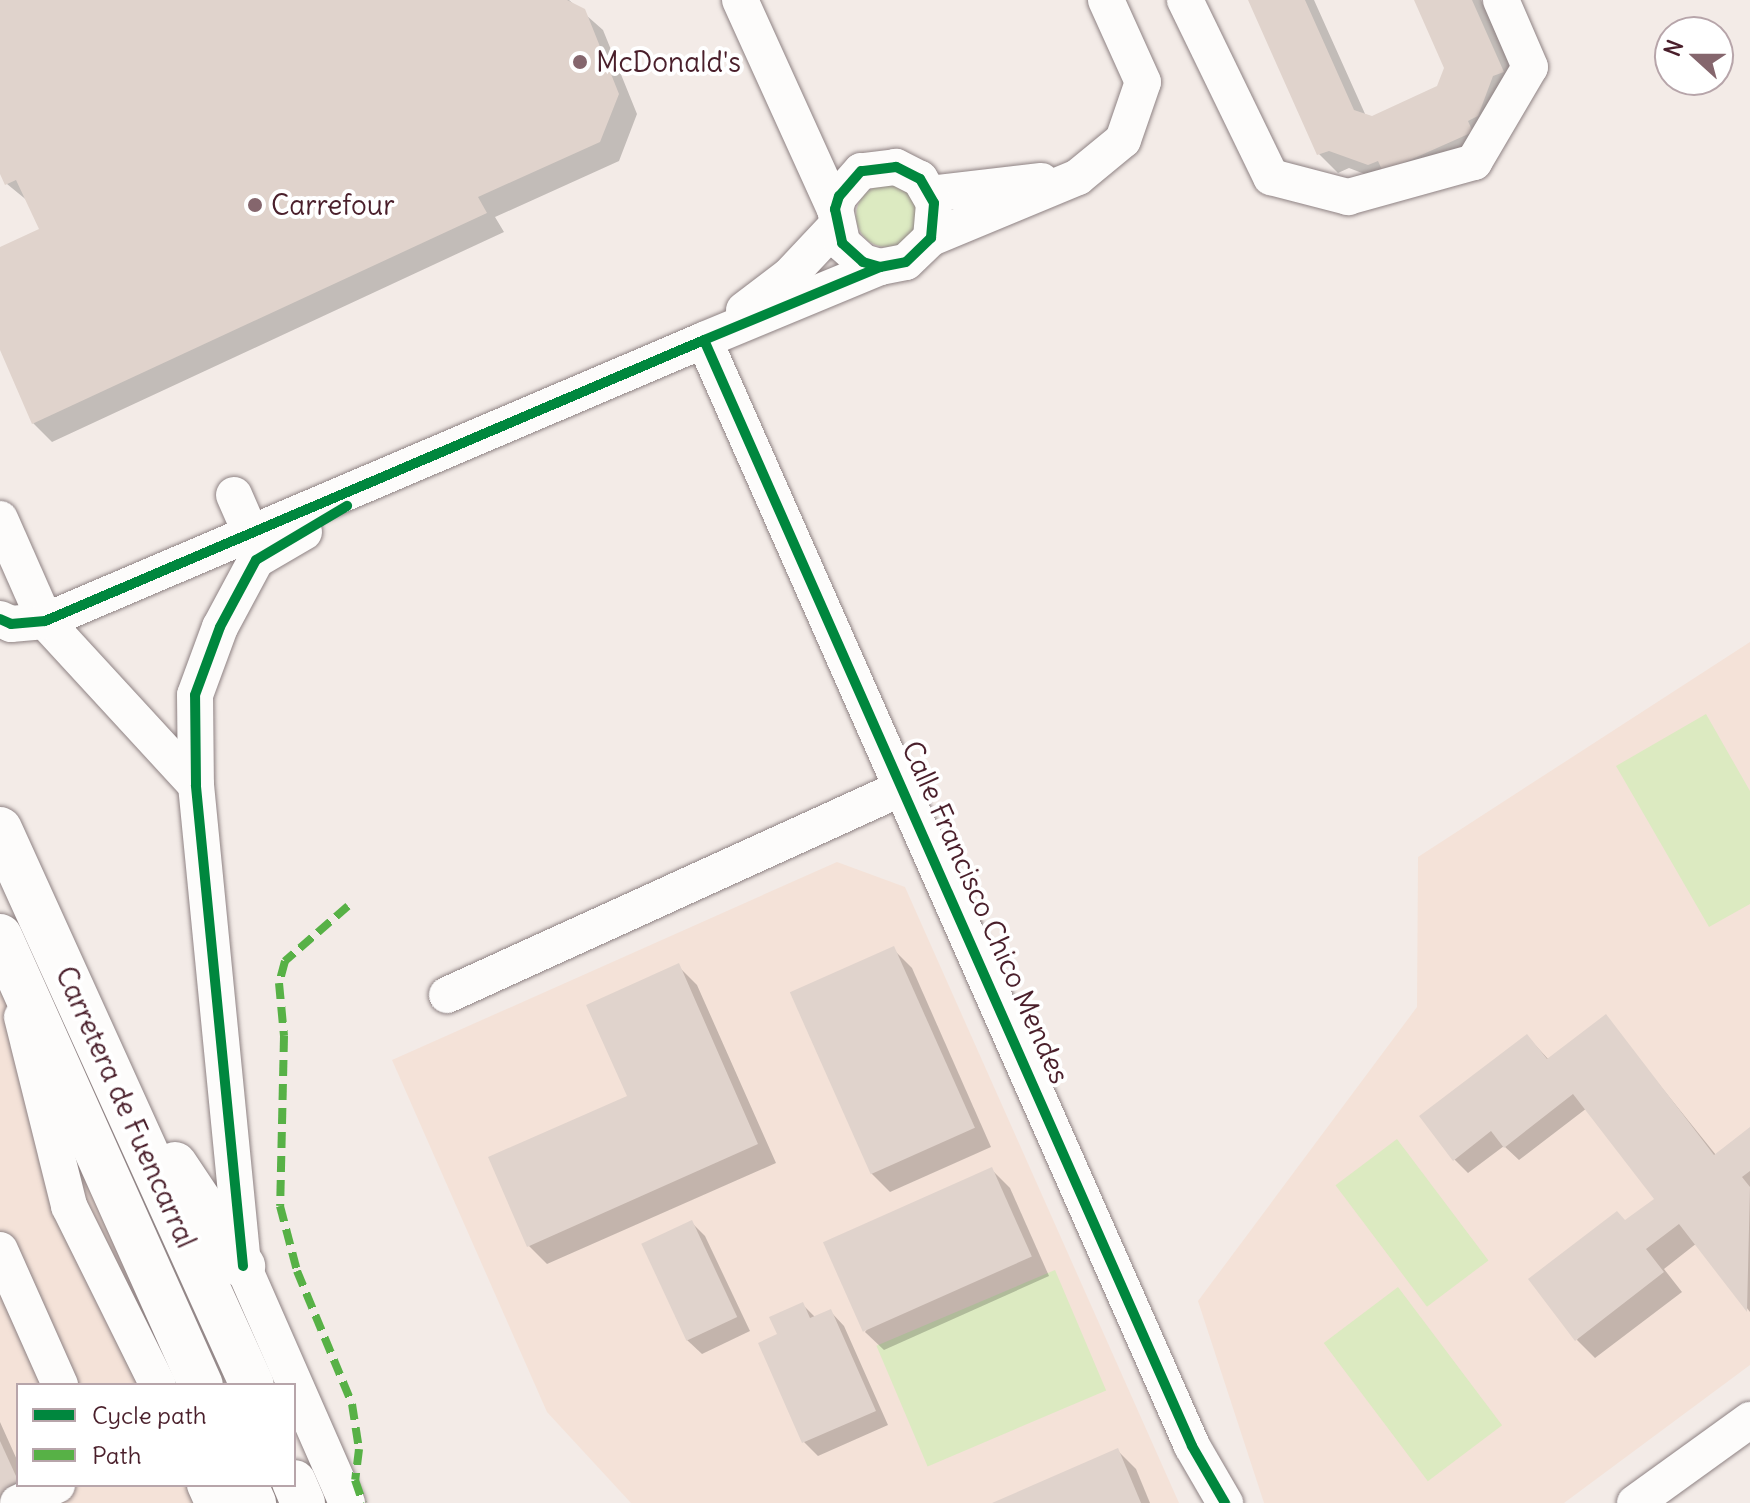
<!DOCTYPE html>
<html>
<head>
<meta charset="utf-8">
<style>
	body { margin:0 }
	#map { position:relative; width:1750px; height:1503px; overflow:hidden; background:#f3ebe7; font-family:Delius,sans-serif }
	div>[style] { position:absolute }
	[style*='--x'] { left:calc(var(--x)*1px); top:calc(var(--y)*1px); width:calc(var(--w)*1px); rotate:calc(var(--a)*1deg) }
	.built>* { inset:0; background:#f4e2d8 }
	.green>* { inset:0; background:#dceac1; transform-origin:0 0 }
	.round { border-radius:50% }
	.shadow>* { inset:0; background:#0003 }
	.building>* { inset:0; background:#e0d3cc; transform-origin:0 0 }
	.roads { filter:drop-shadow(0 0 2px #8e8283) drop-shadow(0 0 2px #8e8283) }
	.minor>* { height:36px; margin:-18px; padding:0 18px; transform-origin:18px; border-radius:18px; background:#fdfcfb }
	.highway>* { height:44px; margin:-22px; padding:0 22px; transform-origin:22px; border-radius:22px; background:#fdfcfb }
	.quiet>* { height:8px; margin-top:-4px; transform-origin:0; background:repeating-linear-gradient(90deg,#57b146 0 16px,transparent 0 24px) }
	.cycleway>* { height:10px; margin:-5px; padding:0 5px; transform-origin:5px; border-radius:5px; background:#00873e }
	.dots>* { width:22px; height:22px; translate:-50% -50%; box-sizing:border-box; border:4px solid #fff; border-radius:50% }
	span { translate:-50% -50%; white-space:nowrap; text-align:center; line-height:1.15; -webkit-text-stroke:8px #fff; paint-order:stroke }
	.poi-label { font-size:28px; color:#4a1f2b }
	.left { translate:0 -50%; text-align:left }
	.street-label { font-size:28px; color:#4a1f2b }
	.legend { position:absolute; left:16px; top:1383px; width:280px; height:104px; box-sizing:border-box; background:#fff; border:2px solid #b7a5aa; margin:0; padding:10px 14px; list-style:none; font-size:24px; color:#4a1f2b }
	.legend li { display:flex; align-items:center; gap:16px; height:40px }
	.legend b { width:40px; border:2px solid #b7a5aa }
	.north { position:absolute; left:1654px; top:16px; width:80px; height:80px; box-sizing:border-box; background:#fff; border:2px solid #b7a5aa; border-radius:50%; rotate:291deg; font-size:22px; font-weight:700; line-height:32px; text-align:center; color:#4a1f2b }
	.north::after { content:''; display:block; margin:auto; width:28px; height:36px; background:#85666d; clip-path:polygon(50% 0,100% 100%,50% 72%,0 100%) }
</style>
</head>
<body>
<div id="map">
	<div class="built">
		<i style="clip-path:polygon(1750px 642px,1750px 1365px,1564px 1503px,1264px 1503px,1198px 1301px,1417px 1007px,1418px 857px)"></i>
		<i style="clip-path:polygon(837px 862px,905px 887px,1179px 1503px,631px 1503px,547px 1412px,392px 1060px)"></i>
		<i style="clip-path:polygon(0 927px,206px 1385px,18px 1385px,18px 1485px,252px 1485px,260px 1503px,0 1503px)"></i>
	</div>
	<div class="green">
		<i class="round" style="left:856px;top:185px;width:62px;height:62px"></i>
		<i style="clip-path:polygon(1706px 714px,1750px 791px,1750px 904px,1709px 927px,1616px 766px)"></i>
		<i style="left:1397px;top:1139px;width:152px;height:77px;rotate:53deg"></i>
		<i style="left:1055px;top:1270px;width:131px;height:194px;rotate:67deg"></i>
		<i style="left:1398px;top:1287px;width:173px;height:93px;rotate:53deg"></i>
	</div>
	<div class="shadow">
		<i style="clip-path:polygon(0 0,569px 0,603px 30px,637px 114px,619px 161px,495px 217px,504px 232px,52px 442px,33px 423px,0 345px,0 249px,42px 230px,29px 202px,7px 184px,0 169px)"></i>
		<i style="clip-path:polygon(1250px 0,1314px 0,1366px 116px,1372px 118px,1439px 87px,1447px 68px,1416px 0,1481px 0,1522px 91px,1496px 135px,1388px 183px,1349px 168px,1338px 173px,1319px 154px)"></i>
		<i style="clip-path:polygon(893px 949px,912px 968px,991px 1147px,890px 1192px,871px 1173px)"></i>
		<i style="clip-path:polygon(678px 966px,697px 985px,776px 1163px,547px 1264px,528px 1245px,630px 1097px)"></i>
		<i style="clip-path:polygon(1605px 1017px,1716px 1155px,1750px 1130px,1750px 1312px,1697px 1243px,1664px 1269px,1682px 1292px,1595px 1358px,1577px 1340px,1626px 1222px,1656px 1199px,1587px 1108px,1519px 1160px,1504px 1146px,1468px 1173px,1454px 1159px,1527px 1036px,1549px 1060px)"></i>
		<i style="clip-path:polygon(991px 1169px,1010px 1188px,1049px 1276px,884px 1350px,865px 1332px)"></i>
		<i style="clip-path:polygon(691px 1222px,705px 1236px,750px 1331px,702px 1354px,687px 1340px)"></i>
		<i style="clip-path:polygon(803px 1305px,816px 1318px,830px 1311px,844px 1326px,888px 1425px,818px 1456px,804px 1442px,760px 1344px,779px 1335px)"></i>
		<i style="clip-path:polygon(0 1422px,18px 1462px,18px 1485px,37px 1503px,0 1503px)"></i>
		<i style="clip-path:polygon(1117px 1450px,1136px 1469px,1150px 1503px,997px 1503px)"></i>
	</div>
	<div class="building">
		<i style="clip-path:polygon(0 0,567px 0,585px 9px,619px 94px,600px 142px,478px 197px,487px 213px,32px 424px,0 350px,0 247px,39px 229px,16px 180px,5px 185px,0 174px)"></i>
		<i style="clip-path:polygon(1248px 0,1305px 0,1354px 110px,1372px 116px,1437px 86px,1444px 68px,1414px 0,1472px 0,1504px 72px,1493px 76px,1478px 116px,1468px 121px,1473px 132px,1383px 172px,1378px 161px,1368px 165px,1329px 151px,1317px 155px)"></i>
		<i style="left:894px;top:946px;width:199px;height:114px;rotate:66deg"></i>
		<i style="clip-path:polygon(679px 963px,758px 1144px,527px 1247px,488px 1157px,627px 1096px,586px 1005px)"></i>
		<i style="clip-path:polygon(1606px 1014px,1714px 1155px,1750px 1127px,1750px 1171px,1742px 1177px,1750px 1187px,1747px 1312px,1679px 1224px,1646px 1249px,1664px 1272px,1575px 1341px,1528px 1279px,1617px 1211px,1625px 1220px,1654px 1199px,1573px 1094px,1504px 1148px,1491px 1131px,1453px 1161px,1419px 1116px,1527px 1034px,1547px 1059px)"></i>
		<i style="left:992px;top:1167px;width:98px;height:185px;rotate:66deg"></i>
		<i style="left:692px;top:1220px;width:107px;height:56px;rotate:65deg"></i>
		<i style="clip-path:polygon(803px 1302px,810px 1318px,831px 1309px,876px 1411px,802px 1443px,758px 1343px,777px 1334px,769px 1317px)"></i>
		<i style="clip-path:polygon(0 1441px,21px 1487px,0 1496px)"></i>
		<i style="clip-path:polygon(1118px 1448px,1141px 1503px,992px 1503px)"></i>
	</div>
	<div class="roads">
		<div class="minor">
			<i style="--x:740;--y:0;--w:230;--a:65.6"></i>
			<i style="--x:1185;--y:0;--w:197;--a:64.1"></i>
			<i style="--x:1271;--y:177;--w:80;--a:14.6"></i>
			<i style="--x:1348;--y:197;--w:131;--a:-15.5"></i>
			<i style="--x:1474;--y:162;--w:110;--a:-59.5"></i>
			<i style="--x:1530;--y:67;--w:73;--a:-113.4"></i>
			<i style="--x:930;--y:194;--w:112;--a:-6.7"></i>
			<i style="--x:931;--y:238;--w:159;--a:-22.5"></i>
			<i style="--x:1078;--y:177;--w:58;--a:-39.4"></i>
			<i style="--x:1123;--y:140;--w:61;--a:-71"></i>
			<i style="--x:1143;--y:82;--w:90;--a:-114.3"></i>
			<i style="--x:744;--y:310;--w:56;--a:-37.1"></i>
			<i style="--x:789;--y:276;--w:69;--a:-46.8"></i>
			<i style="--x:704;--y:340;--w:1209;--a:66.19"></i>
			<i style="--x:1192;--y:1446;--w:66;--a:59.9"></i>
			<i style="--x:234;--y:495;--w:43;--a:66.4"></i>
			<i style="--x:0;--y:519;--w:111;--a:66.2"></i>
			<i style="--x:45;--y:621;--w:223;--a:47.4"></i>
			<i style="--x:304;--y:532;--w:56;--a:149.7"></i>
			<i style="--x:256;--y:560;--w:76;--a:118.2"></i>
			<i style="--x:220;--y:627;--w:72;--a:110.2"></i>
			<i style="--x:195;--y:695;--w:90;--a:89.4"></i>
			<i style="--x:196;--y:785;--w:483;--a:84.4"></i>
			<i style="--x:243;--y:1266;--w:259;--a:66.3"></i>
			<i style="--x:0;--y:619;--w:12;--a:24"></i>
			<i style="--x:11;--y:624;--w:34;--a:-5"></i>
			<i style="--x:45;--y:621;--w:716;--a:-23.09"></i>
			<i style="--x:704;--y:340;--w:191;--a:-22.5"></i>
			<i style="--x:880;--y:267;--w:26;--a:-11"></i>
			<i style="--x:906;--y:262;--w:35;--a:-44"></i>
			<i style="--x:931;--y:238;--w:35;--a:-85"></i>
			<i style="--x:934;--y:203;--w:28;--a:-120"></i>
			<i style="--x:920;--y:179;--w:27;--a:-153"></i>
			<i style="--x:896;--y:167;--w:35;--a:173"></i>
			<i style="--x:861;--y:171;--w:33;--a:131"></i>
			<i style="--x:839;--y:196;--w:14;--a:107"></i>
			<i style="--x:835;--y:209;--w:35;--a:78"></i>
			<i style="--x:842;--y:243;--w:28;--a:42"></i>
			<i style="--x:863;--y:262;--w:18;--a:16"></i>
			<i style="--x:447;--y:995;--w:502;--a:-24.47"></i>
			<i style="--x:22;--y:1017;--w:195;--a:76"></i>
			<i style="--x:69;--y:1206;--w:200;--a:63.6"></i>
			<i style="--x:0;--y:1250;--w:148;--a:66"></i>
			<i style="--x:205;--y:1485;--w:20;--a:66"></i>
			<i style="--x:18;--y:1503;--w:43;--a:-24.8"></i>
			<i style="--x:1635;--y:1503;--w:142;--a:-35.8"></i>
		</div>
		<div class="highway">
			<i style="--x:0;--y:829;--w:610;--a:65.62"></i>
			<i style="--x:0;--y:936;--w:492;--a:65.9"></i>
			<i style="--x:175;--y:1164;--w:123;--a:56.3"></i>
			<i style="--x:294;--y:1482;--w:23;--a:67"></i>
			<i style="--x:246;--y:1485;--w:20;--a:66"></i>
		</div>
	</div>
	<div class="quiet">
		<i style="--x:348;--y:906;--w:84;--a:138.9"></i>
		<i style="--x:285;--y:961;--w:23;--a:105"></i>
		<i style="--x:279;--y:983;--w:53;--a:84.6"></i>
		<i style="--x:284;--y:1036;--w:170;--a:91.3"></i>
		<i style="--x:280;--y:1206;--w:67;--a:75.3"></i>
		<i style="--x:297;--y:1271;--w:144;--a:67.5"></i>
		<i style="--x:352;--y:1404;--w:46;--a:81.2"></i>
		<i style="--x:359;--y:1449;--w:31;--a:97"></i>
		<i style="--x:355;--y:1480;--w:24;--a:71"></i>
	</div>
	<div class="cycleway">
		<i style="--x:704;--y:340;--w:1209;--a:66.19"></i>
		<i style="--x:1192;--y:1446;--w:66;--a:59.9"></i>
		<i style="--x:0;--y:619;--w:12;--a:24"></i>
		<i style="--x:11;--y:624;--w:34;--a:-5"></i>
		<i style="--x:45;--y:621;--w:716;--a:-23.09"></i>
		<i style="--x:704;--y:340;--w:191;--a:-22.5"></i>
		<i style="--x:880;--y:267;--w:26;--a:-11"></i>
		<i style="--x:906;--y:262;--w:35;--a:-44"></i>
		<i style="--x:931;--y:238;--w:35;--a:-85"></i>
		<i style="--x:934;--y:203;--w:28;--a:-120"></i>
		<i style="--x:920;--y:179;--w:27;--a:-153"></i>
		<i style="--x:896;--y:167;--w:35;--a:173"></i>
		<i style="--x:861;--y:171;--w:33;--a:131"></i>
		<i style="--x:839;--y:196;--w:14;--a:107"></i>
		<i style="--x:835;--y:209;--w:35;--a:78"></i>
		<i style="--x:842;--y:243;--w:28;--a:42"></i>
		<i style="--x:863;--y:262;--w:18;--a:16"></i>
		<i style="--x:243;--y:1266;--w:483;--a:-95.6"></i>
		<i style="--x:196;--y:785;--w:90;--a:-90.6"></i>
		<i style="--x:195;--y:695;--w:72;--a:-69.8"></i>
		<i style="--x:220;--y:627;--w:76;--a:-61.8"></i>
		<i style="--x:256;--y:560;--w:106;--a:-30.7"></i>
	</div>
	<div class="dots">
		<i style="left:580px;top:62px;background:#85666d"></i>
		<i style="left:255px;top:205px;background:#85666d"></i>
	</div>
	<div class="poi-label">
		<span class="left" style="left:596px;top:62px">McDonald's</span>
		<span class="left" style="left:271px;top:205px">Carrefour</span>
	</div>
	<div class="street-label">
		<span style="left:986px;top:912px;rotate:66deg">Calle Francisco Chico Mendes</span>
		<span style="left:126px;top:1107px;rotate:66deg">Carretera de Fuencarral</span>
	</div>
	<ul class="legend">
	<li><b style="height:10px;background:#00873e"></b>Cycle path</li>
	<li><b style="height:10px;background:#57b146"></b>Path</li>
	</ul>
	<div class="north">N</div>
</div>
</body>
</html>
